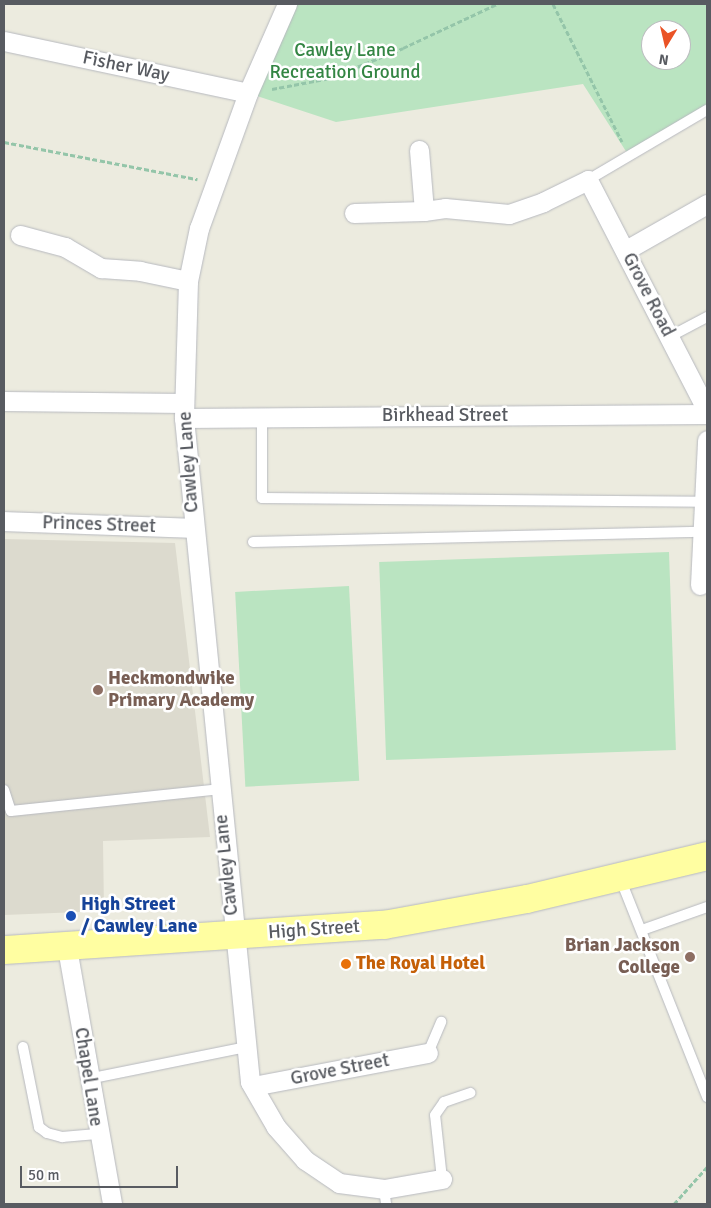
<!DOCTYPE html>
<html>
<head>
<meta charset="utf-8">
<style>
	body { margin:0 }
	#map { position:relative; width:711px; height:1208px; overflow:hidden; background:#ecebdf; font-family:Signika,sans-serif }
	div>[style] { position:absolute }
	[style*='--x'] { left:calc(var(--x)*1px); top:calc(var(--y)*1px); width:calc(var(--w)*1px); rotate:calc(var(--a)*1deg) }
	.education>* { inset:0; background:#dcdace }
	.green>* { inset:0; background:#bae4c1; transform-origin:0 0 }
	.path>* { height:3px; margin-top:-1.5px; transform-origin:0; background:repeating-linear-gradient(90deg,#94c5a9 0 5px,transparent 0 7.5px) }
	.roads { filter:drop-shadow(0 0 1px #b7b9bf) drop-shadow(0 0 1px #b7b9bf) }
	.service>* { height:10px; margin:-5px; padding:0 5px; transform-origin:5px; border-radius:5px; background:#fff }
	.minor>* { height:19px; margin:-9.5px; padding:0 9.5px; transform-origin:9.5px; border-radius:9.5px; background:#fff }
	.primary>* { height:28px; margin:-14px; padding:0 14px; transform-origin:14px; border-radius:14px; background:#fffea1 }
	.dots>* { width:14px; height:14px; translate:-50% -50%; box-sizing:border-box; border:2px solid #fff; border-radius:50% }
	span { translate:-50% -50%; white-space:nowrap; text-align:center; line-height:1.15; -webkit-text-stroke:5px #fff; paint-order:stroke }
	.park-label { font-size:19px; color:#338543 }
	.street-label { font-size:19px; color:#585b61 }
	.education-label { font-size:19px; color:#785e54; font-weight:700 }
	.left { translate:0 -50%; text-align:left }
	.right { translate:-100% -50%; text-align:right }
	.transit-label { font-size:19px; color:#164399; font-weight:700 }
	.food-label { font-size:19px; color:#c56008; font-weight:700 }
	.frame { position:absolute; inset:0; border:5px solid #585b61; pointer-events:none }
	.north { position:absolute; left:641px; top:20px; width:50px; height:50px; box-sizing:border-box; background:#fff; border:1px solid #bcbdc0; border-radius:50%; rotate:189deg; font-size:14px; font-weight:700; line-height:20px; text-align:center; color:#585b61 }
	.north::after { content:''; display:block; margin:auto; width:18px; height:22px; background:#ea5326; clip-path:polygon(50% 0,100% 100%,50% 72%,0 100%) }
	.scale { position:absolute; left:20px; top:1166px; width:158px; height:22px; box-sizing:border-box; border:2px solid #585b61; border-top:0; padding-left:6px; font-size:15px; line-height:18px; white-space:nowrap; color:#585b61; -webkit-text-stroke:4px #fff; paint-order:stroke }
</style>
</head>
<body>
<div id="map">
	<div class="education">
		<i style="clip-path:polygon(4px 539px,175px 543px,210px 837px,103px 841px,104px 911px,4px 915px)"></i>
	</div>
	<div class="green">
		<i style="clip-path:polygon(evenodd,287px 4px,707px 4px,707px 110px,629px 156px,583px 84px,336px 122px,248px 93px,287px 4px,651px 30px,681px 30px,681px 60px,651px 60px,651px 30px)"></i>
		<i style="left:669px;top:552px;width:198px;height:290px;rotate:88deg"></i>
		<i style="left:349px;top:586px;width:195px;height:114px;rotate:87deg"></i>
	</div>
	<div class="path">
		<i style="--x:553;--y:4;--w:154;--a:63.4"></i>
		<i style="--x:272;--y:89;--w:59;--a:-10.7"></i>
		<i style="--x:330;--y:78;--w:79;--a:-22.3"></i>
		<i style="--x:403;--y:48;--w:104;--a:-25.1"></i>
		<i style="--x:4;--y:142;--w:197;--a:10.9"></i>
		<i style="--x:674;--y:1204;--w:50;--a:-48.3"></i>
	</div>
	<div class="roads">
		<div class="service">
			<i style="--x:588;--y:180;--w:138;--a:-30.5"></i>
			<i style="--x:669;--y:337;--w:43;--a:-27.8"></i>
			<i style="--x:262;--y:417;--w:81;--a:90"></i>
			<i style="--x:262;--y:498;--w:441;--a:0.5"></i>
			<i style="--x:253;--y:542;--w:448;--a:-1.3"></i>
			<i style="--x:4;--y:790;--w:22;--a:72"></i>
			<i style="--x:11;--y:811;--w:209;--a:-6"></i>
			<i style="--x:620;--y:878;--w:236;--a:68.3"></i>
			<i style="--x:642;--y:930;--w:69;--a:-19.5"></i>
			<i style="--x:23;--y:1047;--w:82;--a:78.7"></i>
			<i style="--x:39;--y:1127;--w:10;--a:37"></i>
			<i style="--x:47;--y:1133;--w:16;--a:15"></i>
			<i style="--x:62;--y:1137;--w:35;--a:-5"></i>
			<i style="--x:428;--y:1053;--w:34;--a:-67"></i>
			<i style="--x:88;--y:1079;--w:161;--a:-11.4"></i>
			<i style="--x:442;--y:1179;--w:64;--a:-96.2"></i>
			<i style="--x:435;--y:1115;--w:16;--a:-55"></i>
			<i style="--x:444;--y:1102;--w:28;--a:-19"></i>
			<i style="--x:384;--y:1189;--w:15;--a:82"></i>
		</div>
		<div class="minor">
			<i style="--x:287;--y:4;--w:97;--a:113.7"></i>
			<i style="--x:248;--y:93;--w:144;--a:109.9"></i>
			<i style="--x:199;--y:228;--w:54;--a:101.7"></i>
			<i style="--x:188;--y:281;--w:137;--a:91.7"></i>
			<i style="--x:184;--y:418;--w:667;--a:84.32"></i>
			<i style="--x:250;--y:1082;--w:52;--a:60"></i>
			<i style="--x:276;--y:1127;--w:44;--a:48.7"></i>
			<i style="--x:305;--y:1160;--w:41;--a:34.1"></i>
			<i style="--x:339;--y:1183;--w:45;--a:7.6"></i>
			<i style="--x:384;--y:1189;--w:59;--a:-9.8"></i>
			<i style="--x:4;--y:41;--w:249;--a:12"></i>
			<i style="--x:419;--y:150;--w:61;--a:85.3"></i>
			<i style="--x:354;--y:213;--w:70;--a:-1.6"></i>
			<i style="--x:424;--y:211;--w:21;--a:-8"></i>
			<i style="--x:445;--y:208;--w:64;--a:5.4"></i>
			<i style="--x:509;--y:214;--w:36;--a:-19"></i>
			<i style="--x:543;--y:202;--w:50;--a:-26.1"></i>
			<i style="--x:588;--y:180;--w:260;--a:62.7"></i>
			<i style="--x:20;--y:235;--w:47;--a:14.9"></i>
			<i style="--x:65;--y:247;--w:42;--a:30.3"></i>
			<i style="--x:101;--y:268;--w:39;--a:4"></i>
			<i style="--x:140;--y:271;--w:49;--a:11.8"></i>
			<i style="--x:626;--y:250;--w:93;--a:-29.6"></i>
			<i style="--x:4;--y:401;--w:180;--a:0.6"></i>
			<i style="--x:184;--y:418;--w:523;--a:-0.44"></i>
			<i style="--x:4;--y:521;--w:190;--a:2.1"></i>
			<i style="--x:700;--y:585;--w:145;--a:-87.2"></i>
			<i style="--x:67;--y:948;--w:260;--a:80"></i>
			<i style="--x:253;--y:1086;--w:178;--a:-10.7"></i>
		</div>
		<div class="primary">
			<i style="--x:4;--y:950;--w:381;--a:-3.8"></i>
			<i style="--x:384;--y:925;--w:145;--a:-10.3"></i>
			<i style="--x:527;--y:899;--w:185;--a:-13.4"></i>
		</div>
	</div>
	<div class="dots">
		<i style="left:98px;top:690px;background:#8d6e63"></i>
		<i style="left:71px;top:916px;background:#1a4fb4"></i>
		<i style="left:690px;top:957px;background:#8d6e63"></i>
		<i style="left:346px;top:964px;background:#e8710a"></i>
	</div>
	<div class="park-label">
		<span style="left:345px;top:62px">Cawley Lane<br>Recreation Ground</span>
	</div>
	<div class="street-label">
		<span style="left:126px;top:67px;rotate:12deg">Fisher Way</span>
		<span style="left:648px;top:295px;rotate:63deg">Grove Road</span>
		<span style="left:445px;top:416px">Birkhead Street</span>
		<span style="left:189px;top:462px;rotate:-94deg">Cawley Lane</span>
		<span style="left:99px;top:525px;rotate:2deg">Princes Street</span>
		<span style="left:227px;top:865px;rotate:-96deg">Cawley Lane</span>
		<span style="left:314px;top:930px;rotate:-4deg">High Street</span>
		<span style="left:340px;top:1070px;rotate:-11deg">Grove Street</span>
		<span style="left:88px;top:1077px;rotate:81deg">Chapel Lane</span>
	</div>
	<div class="education-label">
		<span class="left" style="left:108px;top:690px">Heckmondwike<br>Primary Academy</span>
		<span class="right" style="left:680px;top:957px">Brian Jackson<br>College</span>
	</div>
	<div class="transit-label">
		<span class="left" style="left:81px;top:916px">High Street<br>/ Cawley Lane</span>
	</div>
	<div class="food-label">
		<span class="left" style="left:356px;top:964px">The Royal Hotel</span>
	</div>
	<div class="frame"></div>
	<div class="north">N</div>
	<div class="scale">50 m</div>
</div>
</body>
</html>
